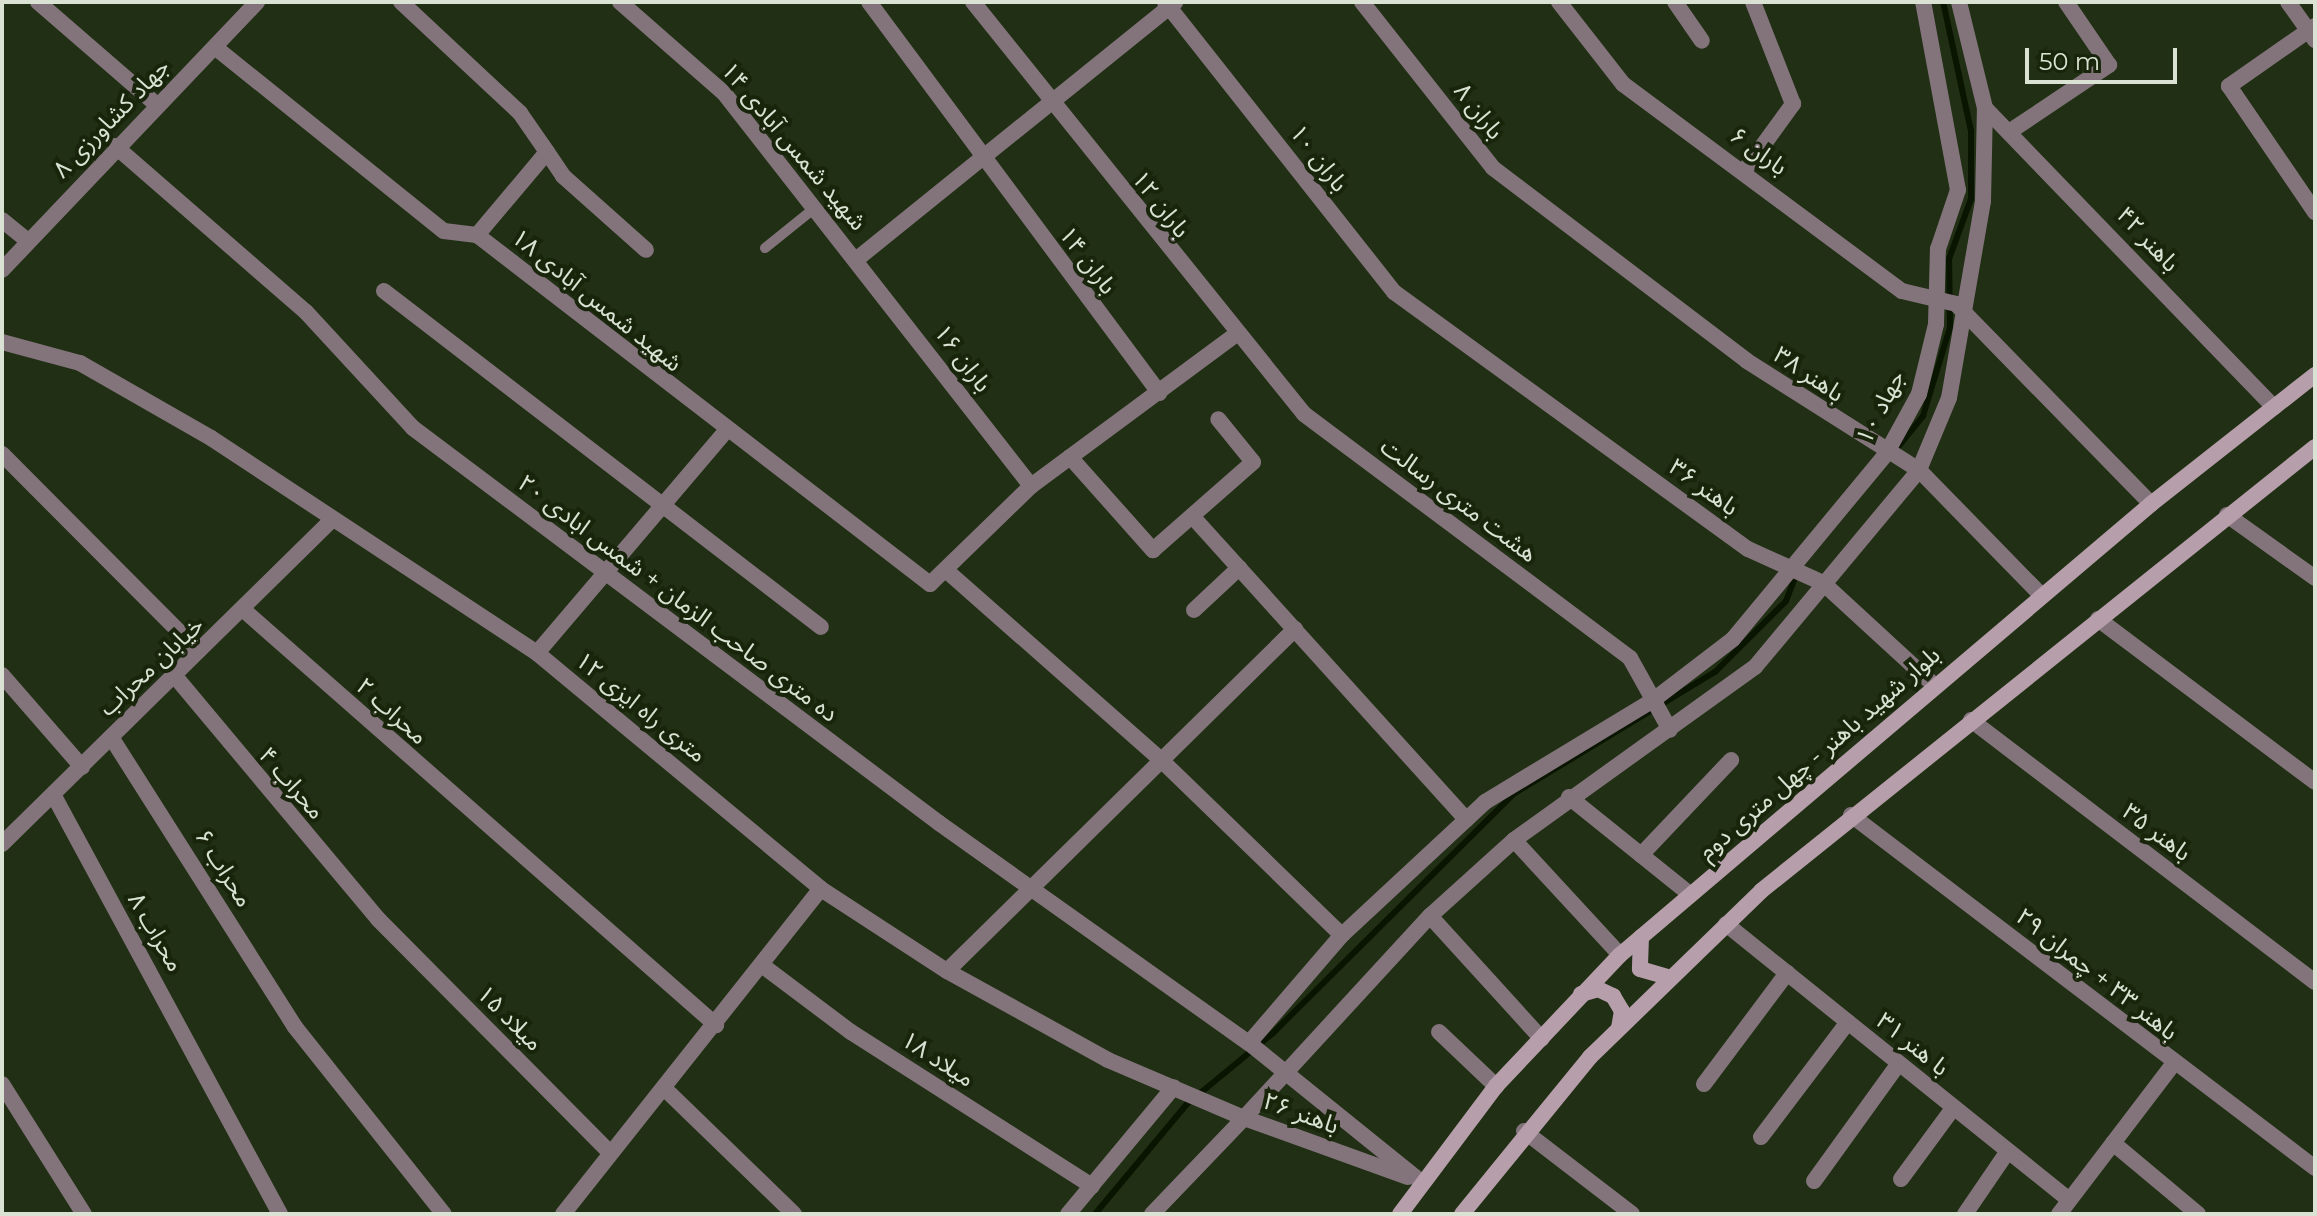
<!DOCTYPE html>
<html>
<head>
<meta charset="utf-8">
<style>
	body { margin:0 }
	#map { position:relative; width:2317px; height:1216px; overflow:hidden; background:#212f14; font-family:Montserrat,"Noto Sans Arabic",sans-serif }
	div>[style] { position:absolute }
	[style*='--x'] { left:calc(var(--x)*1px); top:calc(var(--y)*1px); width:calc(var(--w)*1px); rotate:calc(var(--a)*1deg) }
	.stream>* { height:6px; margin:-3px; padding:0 3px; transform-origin:3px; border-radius:3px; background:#091500 }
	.lane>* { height:10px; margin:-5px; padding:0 5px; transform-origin:5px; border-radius:5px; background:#83747c }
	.street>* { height:16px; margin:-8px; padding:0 8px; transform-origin:8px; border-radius:8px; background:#83747c }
	.secondary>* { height:16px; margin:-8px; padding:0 8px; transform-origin:8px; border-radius:8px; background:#b69eab }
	span { translate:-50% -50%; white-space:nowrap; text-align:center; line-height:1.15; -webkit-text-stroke:8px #18250a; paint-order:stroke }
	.street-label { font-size:24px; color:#dae3d3 }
	.frame { position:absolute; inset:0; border:4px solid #dae3d3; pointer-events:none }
	.scale { position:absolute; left:2025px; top:48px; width:152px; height:36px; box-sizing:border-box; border:4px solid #dae3d3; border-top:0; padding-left:10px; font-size:24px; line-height:28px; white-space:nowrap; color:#dae3d3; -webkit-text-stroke:6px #18250a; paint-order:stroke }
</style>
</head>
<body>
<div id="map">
	<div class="stream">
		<i style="--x:1898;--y:447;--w:40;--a:-51"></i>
		<i style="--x:1923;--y:416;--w:93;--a:-73.1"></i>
		<i style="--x:1950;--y:327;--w:68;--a:-90.8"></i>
		<i style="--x:1949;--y:259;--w:64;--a:-69.9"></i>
		<i style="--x:1971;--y:199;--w:68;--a:-90"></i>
		<i style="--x:1971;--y:131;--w:132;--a:-102.2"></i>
		<i style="--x:1095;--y:1214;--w:143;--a:-50.1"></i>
		<i style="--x:1187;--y:1104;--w:112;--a:-39.5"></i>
		<i style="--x:1273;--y:1033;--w:341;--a:-44.8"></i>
		<i style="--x:1515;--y:793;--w:234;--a:-31.2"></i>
		<i style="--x:1715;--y:672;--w:100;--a:-45"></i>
		<i style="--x:1786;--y:601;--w:30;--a:-69"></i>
	</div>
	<div class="lane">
		<i style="--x:765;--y:248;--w:65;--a:-38.8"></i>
	</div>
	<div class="street">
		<i style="--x:38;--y:2;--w:157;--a:40.9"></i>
		<i style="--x:401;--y:2;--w:163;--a:43"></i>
		<i style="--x:520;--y:113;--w:47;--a:55.3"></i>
		<i style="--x:547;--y:152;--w:109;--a:130.1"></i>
		<i style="--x:620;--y:2;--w:138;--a:41.2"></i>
		<i style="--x:724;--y:93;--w:499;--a:52"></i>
		<i style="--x:869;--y:2;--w:487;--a:53.4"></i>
		<i style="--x:973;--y:2;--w:528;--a:51.22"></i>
		<i style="--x:1304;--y:414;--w:407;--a:36.8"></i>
		<i style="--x:1630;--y:658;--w:82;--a:60.9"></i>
		<i style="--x:1165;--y:2;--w:370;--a:51.7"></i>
		<i style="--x:1394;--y:292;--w:437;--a:36"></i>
		<i style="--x:1748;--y:549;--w:82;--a:24.4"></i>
		<i style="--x:1823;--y:583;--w:151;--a:42.6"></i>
		<i style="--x:1362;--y:2;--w:211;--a:51.7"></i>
		<i style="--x:1493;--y:168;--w:319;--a:37.2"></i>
		<i style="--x:1747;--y:361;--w:204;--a:32.4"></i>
		<i style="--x:1919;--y:470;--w:176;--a:45.7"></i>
		<i style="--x:1559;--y:2;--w:104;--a:52"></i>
		<i style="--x:1623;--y:84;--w:347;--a:36.6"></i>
		<i style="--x:1902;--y:291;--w:56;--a:13.5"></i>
		<i style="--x:1956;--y:304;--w:279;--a:45.7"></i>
		<i style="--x:1675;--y:2;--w:47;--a:55.3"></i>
		<i style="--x:2288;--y:2;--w:47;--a:54.6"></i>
		<i style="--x:2315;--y:26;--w:105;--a:145.1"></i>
		<i style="--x:2229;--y:86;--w:153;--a:55.7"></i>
		<i style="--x:216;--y:48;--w:292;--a:38.8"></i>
		<i style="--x:444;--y:231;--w:33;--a:7"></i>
		<i style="--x:477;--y:235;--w:572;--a:37.61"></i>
		<i style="--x:930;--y:584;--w:141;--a:-44.1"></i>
		<i style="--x:1031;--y:486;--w:252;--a:-36.5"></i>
		<i style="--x:1985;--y:108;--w:416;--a:46"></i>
		<i style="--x:2012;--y:130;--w:117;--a:-33.8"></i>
		<i style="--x:2109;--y:65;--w:76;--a:-124.3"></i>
		<i style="--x:115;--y:146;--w:253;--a:41"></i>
		<i style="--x:306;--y:312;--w:158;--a:47.3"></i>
		<i style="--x:413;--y:428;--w:658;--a:36.9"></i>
		<i style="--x:939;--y:823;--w:380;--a:35.4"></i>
		<i style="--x:1249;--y:1043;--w:221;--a:38.9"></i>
		<i style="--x:547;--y:152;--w:29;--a:56"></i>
		<i style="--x:563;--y:176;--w:111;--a:41.7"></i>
		<i style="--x:1745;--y:170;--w:82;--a:-54"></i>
		<i style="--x:1793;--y:104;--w:110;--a:-111.4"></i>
		<i style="--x:2;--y:220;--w:32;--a:39"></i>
		<i style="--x:857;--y:259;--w:409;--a:-38.9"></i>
		<i style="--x:2;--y:270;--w:370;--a:-46.4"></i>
		<i style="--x:384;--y:291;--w:551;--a:37.56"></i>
		<i style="--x:2;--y:342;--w:81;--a:15.1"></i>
		<i style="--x:80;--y:363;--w:151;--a:29.8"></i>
		<i style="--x:211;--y:438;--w:391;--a:33.4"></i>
		<i style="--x:537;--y:653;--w:369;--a:39.7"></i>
		<i style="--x:821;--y:889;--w:150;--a:33.1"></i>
		<i style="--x:947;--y:971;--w:184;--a:28.9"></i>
		<i style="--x:1108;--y:1060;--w:148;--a:23.1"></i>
		<i style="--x:1244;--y:1118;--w:275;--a:-47.4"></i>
		<i style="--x:1430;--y:916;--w:113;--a:-42.1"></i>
		<i style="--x:1514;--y:840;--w:297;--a:-35.7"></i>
		<i style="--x:1755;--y:667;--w:256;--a:-50.2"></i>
		<i style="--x:1919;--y:470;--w:78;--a:-67.4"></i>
		<i style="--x:1949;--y:398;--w:200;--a:-80.2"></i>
		<i style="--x:1983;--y:201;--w:93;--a:-88.8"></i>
		<i style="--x:1985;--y:108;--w:109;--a:-103.8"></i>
		<i style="--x:2;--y:454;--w:278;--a:45.1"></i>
		<i style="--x:1070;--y:457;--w:125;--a:48.3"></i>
		<i style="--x:1153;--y:550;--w:133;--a:-41.3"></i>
		<i style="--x:1253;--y:462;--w:55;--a:-129.1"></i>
		<i style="--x:2227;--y:515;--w:108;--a:35.6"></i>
		<i style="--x:1192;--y:516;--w:409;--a:47.9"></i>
		<i style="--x:948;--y:572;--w:280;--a:41.4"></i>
		<i style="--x:1158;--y:757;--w:256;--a:44.1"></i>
		<i style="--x:1194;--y:610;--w:62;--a:-43"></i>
		<i style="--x:246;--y:612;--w:626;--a:41.31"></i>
		<i style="--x:2098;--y:619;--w:271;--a:36.9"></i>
		<i style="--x:537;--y:653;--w:290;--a:-49.6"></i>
		<i style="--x:2;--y:675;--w:122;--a:49"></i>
		<i style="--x:174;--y:675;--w:318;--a:50.1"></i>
		<i style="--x:378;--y:919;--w:327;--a:45.2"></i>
		<i style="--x:1971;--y:720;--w:432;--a:37.3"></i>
		<i style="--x:111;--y:737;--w:343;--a:57.6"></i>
		<i style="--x:295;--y:1027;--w:239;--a:51.5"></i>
		<i style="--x:54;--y:796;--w:475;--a:61.6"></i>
		<i style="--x:1569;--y:797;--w:156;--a:38.8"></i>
		<i style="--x:1851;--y:815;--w:583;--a:37.26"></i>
		<i style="--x:1514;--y:840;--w:156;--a:47.3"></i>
		<i style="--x:2;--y:844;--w:461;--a:-44.5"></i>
		<i style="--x:1641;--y:855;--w:131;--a:-46.5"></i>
		<i style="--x:1430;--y:916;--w:166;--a:47.7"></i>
		<i style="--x:1726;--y:924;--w:440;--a:38.8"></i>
		<i style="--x:763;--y:966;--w:110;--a:36.9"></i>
		<i style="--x:851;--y:1032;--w:286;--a:32.6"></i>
		<i style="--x:947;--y:971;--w:488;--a:-44.5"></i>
		<i style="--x:1439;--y:1032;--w:79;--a:43.5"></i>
		<i style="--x:1249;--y:1043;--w:143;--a:-49.3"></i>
		<i style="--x:1342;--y:935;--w:195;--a:-42.9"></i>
		<i style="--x:1485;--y:802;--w:195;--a:-31.2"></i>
		<i style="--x:1652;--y:701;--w:102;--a:-37.4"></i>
		<i style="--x:1733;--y:639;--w:240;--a:-50.4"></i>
		<i style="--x:1886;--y:454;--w:68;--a:-61.2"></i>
		<i style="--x:1919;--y:394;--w:72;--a:-76.3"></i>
		<i style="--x:1936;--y:324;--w:75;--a:-88.5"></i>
		<i style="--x:1938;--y:249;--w:62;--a:-71.3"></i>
		<i style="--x:1958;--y:190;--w:191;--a:-100.5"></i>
		<i style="--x:2;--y:1084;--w:154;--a:57.8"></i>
		<i style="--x:1704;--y:1084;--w:139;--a:-53.2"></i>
		<i style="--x:664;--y:1088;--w:181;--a:44.1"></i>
		<i style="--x:1524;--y:1131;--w:136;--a:37.5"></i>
		<i style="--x:1761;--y:1137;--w:144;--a:-52.9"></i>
		<i style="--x:2113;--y:1143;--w:111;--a:39.9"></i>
		<i style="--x:1901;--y:1179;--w:89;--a:-53.6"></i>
		<i style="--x:1814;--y:1181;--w:145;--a:-54.2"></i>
		<i style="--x:563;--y:1214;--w:415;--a:-51.6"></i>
		<i style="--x:1068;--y:1214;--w:165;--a:-50.2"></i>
		<i style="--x:1152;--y:1214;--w:133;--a:-46.2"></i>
		<i style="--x:1244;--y:1118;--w:174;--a:19.8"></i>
		<i style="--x:1965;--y:1214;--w:76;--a:-55.7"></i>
		<i style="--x:2059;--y:1214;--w:190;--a:-52.7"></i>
	</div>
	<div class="secondary">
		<i style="--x:1641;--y:937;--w:32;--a:92"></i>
		<i style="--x:1640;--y:969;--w:32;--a:16"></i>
		<i style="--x:1581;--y:994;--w:18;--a:-16"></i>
		<i style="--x:1598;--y:989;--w:17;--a:25"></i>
		<i style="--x:1613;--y:996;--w:17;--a:59"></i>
		<i style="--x:1622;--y:1011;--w:17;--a:100"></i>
		<i style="--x:1400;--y:1214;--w:160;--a:-53.1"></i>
		<i style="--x:1496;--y:1086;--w:180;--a:-46.6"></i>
		<i style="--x:1620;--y:955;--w:697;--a:-40.34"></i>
		<i style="--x:2151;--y:504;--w:209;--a:-38.2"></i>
		<i style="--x:1462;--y:1214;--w:203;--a:-50.8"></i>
		<i style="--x:1590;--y:1057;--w:238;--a:-44.1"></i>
		<i style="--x:1761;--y:891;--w:710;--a:-38.71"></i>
	</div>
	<div class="street-label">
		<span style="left:1479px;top:111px;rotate:52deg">باران ۸</span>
		<span style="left:111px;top:118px;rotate:-46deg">جهاد کشاورزی ۸</span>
		<span style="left:794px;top:146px;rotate:50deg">شهید شمس آبادی ۱۴</span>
		<span style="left:1759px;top:151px;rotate:36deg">باران ۶</span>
		<span style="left:1319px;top:158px;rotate:52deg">باران ۱۰</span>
		<span style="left:1161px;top:204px;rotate:52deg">باران ۱۲</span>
		<span style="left:2148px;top:239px;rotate:47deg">باهنر ۴۲</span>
		<span style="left:1088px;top:260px;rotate:53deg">باران ۱۴</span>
		<span style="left:597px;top:300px;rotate:39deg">شهید شمس آبادی ۱۸</span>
		<span style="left:963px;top:358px;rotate:53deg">باران ۱۶</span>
		<span style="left:1809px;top:374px;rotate:34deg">باهنر ۳۸</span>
		<span style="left:1880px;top:407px;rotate:-63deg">جهاد ۱۰</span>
		<span style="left:1704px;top:487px;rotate:36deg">باهنر ۳۶</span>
		<span style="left:1459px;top:500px;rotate:37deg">هشت متری رسالت</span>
		<span style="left:678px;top:598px;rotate:37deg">ده متری صاحب الزمان + شمس ابادی ۲۰</span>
		<span style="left:151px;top:666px;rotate:-43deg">خیابان محراب</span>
		<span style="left:641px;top:707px;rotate:39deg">۱۲ متری راه ایزی</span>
		<span style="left:392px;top:711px;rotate:42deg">محراب ۲</span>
		<span style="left:1819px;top:753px;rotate:-41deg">بلوار شهید باهنر - چهل متری دوم</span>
		<span style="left:292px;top:783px;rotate:49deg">محراب ۴</span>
		<span style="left:2157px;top:832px;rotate:37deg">باهنر ۳۵</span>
		<span style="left:224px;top:868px;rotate:58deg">محراب ۶</span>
		<span style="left:156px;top:932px;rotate:60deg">محراب ۸</span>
		<span style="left:2097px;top:974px;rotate:38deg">باهنر ۳۳ + چمران ۲۹</span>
		<span style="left:510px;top:1018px;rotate:45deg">میلاد ۱۵</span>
		<span style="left:1913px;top:1044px;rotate:39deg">با هنر ۳۱</span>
		<span style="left:938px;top:1059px;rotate:33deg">میلاد ۱۸</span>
		<span style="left:1301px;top:1113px;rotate:20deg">باهنر ۲۶</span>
	</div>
	<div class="frame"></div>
	<div class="scale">50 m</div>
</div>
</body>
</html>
